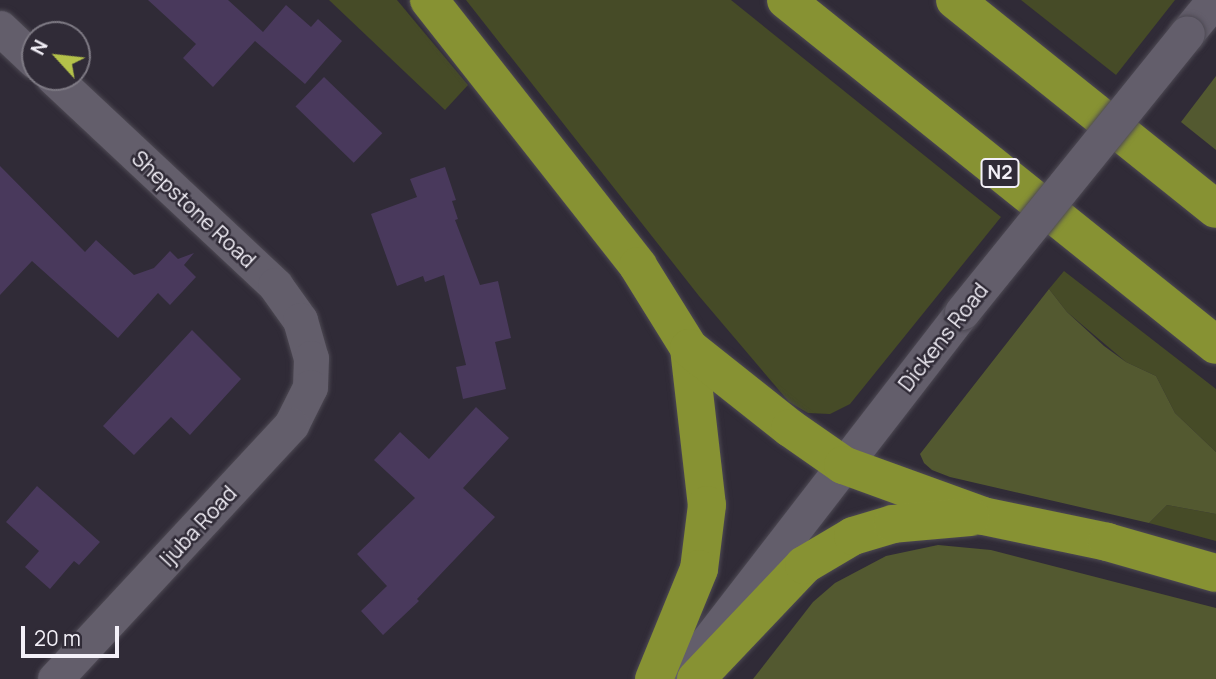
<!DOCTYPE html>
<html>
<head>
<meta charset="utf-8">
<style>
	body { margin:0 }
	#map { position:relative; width:1216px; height:679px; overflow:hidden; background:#302b37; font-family:Manrope,sans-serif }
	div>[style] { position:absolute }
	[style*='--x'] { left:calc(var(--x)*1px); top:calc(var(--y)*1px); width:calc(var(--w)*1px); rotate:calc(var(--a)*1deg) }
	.green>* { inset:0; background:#464b27 }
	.forest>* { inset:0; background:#535930 }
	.building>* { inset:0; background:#49395c; transform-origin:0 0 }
	.roads { filter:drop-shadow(0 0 2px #4d4953) drop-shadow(0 0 2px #4d4953) }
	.minor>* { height:35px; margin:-17.5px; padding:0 17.5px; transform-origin:17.5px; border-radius:17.5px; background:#635e6b }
	.highway>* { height:38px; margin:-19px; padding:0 19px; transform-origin:19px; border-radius:19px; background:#879233 }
	.bridges { filter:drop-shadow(0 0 2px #4d4953) drop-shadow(0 0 2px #4d4953) }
	.minor-bridge>* { height:35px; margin:-17.5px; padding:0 17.5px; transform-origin:17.5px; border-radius:17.5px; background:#635e6b }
	span { translate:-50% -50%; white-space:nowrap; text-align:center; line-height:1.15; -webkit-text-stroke:5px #302b37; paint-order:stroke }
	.shield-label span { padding:2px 5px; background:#302b37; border:2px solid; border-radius:5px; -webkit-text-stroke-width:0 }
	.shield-label { font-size:19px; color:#f3f0f8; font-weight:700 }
	.street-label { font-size:21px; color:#f3f0f8 }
	.north { position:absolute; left:21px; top:21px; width:70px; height:70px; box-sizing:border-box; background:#302b37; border:2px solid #7e7a84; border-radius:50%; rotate:297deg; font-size:19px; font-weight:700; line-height:28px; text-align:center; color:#f3f0f8 }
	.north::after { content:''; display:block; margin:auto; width:24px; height:32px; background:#b4c24a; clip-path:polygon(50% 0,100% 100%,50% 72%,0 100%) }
	.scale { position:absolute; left:21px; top:626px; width:98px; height:32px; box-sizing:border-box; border:4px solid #f3f0f8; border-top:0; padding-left:9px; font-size:21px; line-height:24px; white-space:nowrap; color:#f3f0f8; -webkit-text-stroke:5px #302b37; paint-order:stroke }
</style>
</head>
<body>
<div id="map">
	<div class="green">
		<i style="clip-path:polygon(329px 0,397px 0,468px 85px,445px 110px)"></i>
		<i style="clip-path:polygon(466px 0,731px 0,1001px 217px,850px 404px,830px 414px,808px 413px,789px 402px,699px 296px)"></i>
		<i style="clip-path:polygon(1021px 0,1175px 0,1116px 75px)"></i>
		<i style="clip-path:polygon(1064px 271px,1216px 389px,1216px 452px,1175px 413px,1156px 376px,1126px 362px,1067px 312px,1049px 289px)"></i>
		<i style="clip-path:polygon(1167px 505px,1216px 514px,1216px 541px,1149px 523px)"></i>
	</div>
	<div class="forest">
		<i style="clip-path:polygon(1216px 76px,1216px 150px,1181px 122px)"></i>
		<i style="clip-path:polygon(1049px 289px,1067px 312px,1104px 346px,1126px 362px,1156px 376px,1175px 413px,1216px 452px,1216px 514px,1167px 505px,1149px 523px,950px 477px,932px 470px,924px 463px,920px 454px)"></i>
		<i style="clip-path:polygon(938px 545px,991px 550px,1216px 608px,1216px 679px,753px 679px,813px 602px,835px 583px,886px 556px)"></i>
	</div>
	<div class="building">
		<i style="clip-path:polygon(148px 0,228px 0,263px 32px,286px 5px,311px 27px,318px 19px,342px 41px,305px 84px,255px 41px,213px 87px,183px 58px,196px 44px)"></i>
		<i style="left:324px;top:77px;width:81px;height:41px;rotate:44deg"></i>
		<i style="clip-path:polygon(0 166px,85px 252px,96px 240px,134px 275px,154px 268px,170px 251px,178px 259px,194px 253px,184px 265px,196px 277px,170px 305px,158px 293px,118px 338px,32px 261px,0 295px)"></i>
		<i style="clip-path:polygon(445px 167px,456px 200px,452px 201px,458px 219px,455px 220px,480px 285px,498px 281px,511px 338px,495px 342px,506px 389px,463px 399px,456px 367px,466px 365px,444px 275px,425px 282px,423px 276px,397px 286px,371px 214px,417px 197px,410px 179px)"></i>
		<i style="clip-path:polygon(192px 330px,241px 379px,190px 435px,171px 417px,134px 455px,103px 426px)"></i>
		<i style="clip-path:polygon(476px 407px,509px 438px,463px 488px,495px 517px,417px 599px,419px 601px,383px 635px,361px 611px,387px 586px,357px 554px,415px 498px,374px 460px,400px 432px,429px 459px)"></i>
		<i style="clip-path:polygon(37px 486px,100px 542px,79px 565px,74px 561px,50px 589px,25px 567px,39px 551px,6px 522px)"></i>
	</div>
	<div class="roads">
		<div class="minor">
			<i style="--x:0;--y:28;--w:48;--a:43.3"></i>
			<i style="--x:1187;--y:33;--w:43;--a:-50.7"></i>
			<i style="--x:53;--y:77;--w:304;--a:43.1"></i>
			<i style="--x:275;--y:285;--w:43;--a:54.5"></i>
			<i style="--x:300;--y:320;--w:40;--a:74"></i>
			<i style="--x:311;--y:358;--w:29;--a:92"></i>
			<i style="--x:310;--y:387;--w:42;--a:116.6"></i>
			<i style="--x:291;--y:425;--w:347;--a:132.9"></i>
			<i style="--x:687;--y:668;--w:450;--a:-52.3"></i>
		</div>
		<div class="highway">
			<i style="--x:429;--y:0;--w:338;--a:51.8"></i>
			<i style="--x:638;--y:266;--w:97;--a:58.1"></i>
			<i style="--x:689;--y:348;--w:158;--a:83.5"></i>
			<i style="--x:707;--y:505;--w:64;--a:97.1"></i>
			<i style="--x:699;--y:569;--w:119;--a:112.2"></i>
			<i style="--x:786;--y:0;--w:551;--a:38.74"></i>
			<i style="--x:955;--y:0;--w:334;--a:38.7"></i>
			<i style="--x:689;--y:348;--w:129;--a:38.4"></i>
			<i style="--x:790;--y:428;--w:65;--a:34.9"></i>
			<i style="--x:843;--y:465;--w:149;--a:20"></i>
			<i style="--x:983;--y:516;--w:127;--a:11.8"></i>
			<i style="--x:1107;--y:542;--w:113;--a:15.9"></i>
			<i style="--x:696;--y:679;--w:157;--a:-46.5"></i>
			<i style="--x:804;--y:565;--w:57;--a:-30.6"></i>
			<i style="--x:853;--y:536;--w:42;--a:-16.7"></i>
			<i style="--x:893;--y:524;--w:78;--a:-5.1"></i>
		</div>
	</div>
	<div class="bridges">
		<div class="minor-bridge">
			<i style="--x:962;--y:312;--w:358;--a:-51.1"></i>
		</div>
	</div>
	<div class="shield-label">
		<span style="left:1000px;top:173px">N2</span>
	</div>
	<div class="street-label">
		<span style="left:194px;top:209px;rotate:43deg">Shepstone Road</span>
		<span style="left:943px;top:337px;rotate:-52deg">Dickens Road</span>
		<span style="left:198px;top:526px;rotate:-47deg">Ijuba Road</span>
	</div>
	<div class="north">N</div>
	<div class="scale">20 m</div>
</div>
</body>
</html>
